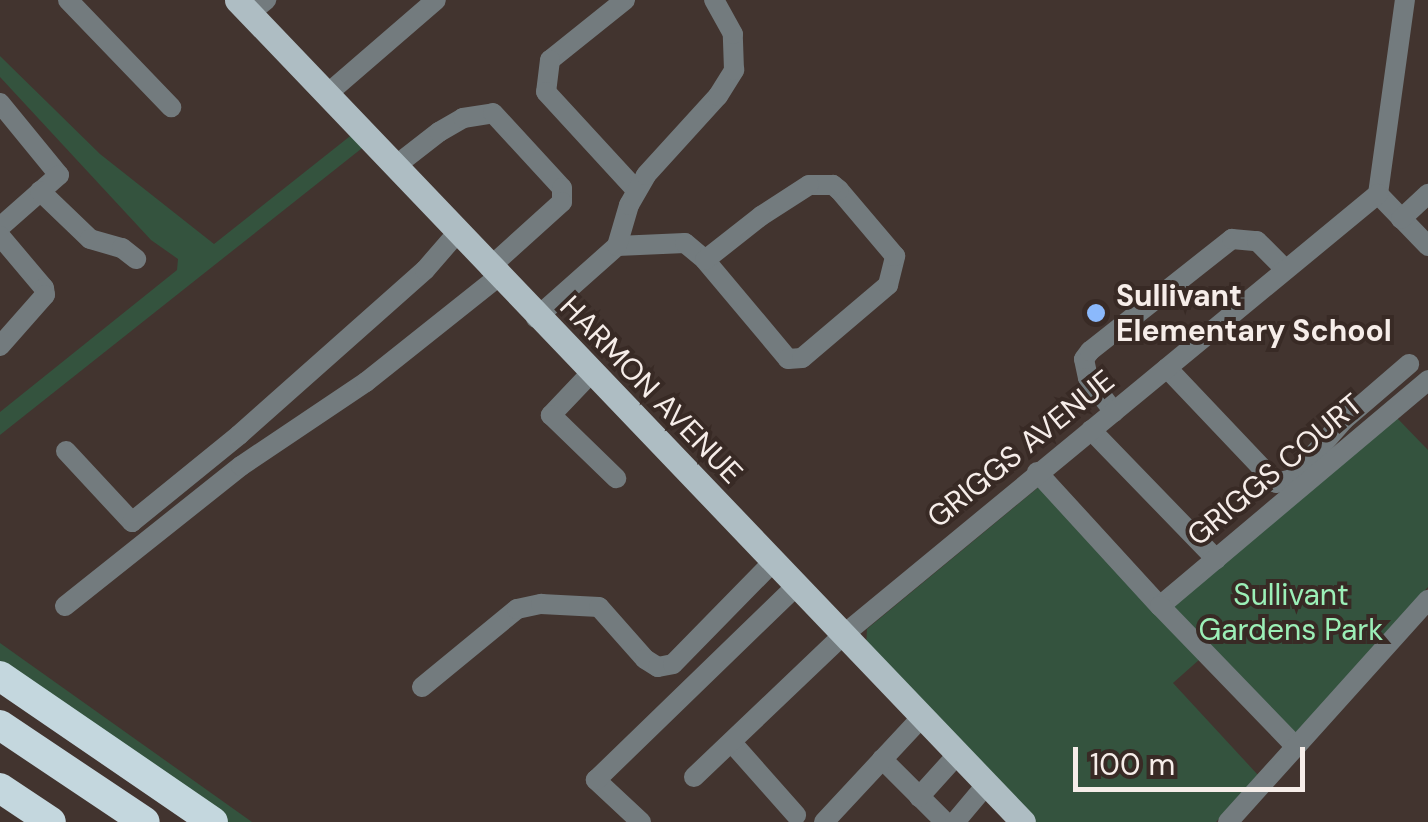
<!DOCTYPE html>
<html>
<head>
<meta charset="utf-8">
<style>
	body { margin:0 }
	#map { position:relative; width:1428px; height:822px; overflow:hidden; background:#42342f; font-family:"DM Sans",sans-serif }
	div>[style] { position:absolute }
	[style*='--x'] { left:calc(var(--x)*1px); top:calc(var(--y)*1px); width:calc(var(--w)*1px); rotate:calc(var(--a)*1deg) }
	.green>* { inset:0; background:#34533e }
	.minor>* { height:20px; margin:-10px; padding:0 10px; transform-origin:10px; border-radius:10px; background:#737b7e }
	.major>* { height:25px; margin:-12.5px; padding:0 12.5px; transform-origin:12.5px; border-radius:12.5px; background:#aebdc3 }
	.highway>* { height:30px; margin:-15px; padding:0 15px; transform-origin:15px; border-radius:15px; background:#c4d7de }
	.dots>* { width:28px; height:28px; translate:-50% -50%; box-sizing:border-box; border:5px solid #382a25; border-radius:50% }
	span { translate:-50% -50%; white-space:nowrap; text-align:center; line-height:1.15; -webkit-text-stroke:8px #382a25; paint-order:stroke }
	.poi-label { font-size:30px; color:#f6ede9; font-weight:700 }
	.left { translate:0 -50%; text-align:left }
	.street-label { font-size:30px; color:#f6ede9 }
	.park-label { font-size:30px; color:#9befb7 }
	.scale { position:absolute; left:1073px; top:747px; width:232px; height:45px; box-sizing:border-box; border:5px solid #f6ede9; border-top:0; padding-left:12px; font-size:30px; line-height:35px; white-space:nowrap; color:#f6ede9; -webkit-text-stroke:8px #382a25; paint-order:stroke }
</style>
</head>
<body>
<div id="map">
	<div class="green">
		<i style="clip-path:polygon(0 56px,100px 154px,214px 244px,354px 133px,366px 145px,0 435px,0 412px,177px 270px,178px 259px,151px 240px,0 77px)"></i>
		<i style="clip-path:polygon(1397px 418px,1428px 450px,1428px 587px,1294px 735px,1209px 651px,1173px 683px,1258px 775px,1216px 822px,1032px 822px,866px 648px,867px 629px,1040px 486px,1166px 607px)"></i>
		<i style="clip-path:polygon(0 643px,252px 822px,203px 822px,0 676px)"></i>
	</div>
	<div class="minor">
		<i style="--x:68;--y:0;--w:149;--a:46.1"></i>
		<i style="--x:625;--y:0;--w:96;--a:141.3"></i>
		<i style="--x:550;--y:60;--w:32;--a:97"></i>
		<i style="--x:546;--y:92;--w:134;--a:47.4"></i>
		<i style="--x:250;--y:13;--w:21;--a:-39"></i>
		<i style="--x:326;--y:95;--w:145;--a:-40.8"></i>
		<i style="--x:0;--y:103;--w:93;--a:50.7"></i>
		<i style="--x:59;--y:175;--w:79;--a:138.6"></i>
		<i style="--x:394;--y:167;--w:57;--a:-37.9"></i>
		<i style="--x:439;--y:132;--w:28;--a:-30"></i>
		<i style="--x:463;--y:118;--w:30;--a:-9"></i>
		<i style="--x:493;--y:113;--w:102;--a:47.4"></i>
		<i style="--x:562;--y:188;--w:14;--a:90"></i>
		<i style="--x:562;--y:202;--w:98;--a:137.9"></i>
		<i style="--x:40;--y:191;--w:69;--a:43.8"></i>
		<i style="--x:90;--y:239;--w:33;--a:16"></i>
		<i style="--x:122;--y:248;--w:18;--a:38"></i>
		<i style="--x:1378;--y:194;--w:196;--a:-82.1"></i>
		<i style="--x:1378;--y:194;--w:72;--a:46.1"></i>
		<i style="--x:1401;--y:219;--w:37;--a:-43"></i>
		<i style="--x:0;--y:236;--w:68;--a:49.8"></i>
		<i style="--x:44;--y:288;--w:7;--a:82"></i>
		<i style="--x:45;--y:295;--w:68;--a:131.4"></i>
		<i style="--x:617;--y:246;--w:68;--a:-2.5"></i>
		<i style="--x:685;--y:243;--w:26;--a:40"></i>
		<i style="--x:705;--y:260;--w:129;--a:50"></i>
		<i style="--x:788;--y:359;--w:14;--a:-4"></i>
		<i style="--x:802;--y:358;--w:113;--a:-40.3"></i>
		<i style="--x:888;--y:285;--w:30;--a:-76"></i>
		<i style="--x:895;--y:256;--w:87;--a:-130.3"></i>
		<i style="--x:839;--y:190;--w:8;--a:-140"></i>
		<i style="--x:833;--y:185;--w:24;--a:180"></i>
		<i style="--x:809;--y:185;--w:57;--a:147.1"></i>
		<i style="--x:761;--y:216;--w:71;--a:141.8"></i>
		<i style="--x:536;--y:318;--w:108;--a:-41.6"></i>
		<i style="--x:617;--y:246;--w:43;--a:-73.7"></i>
		<i style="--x:629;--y:205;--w:34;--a:-60"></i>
		<i style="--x:646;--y:175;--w:107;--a:-47.7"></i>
		<i style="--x:718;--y:96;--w:31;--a:-58"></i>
		<i style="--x:734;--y:70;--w:36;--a:-92"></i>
		<i style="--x:733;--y:34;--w:39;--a:-119"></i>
		<i style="--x:1167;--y:368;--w:158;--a:46.5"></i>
		<i style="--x:1276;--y:483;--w:16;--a:-14"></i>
		<i style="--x:1292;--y:479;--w:79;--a:-48.6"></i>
		<i style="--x:1344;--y:420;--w:86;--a:-40.7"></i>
		<i style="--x:590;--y:374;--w:57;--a:133.6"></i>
		<i style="--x:551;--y:415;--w:91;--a:44.1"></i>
		<i style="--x:1114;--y:412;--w:43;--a:-127.4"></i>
		<i style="--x:1088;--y:378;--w:19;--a:-102"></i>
		<i style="--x:1084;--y:359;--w:10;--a:-53"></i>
		<i style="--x:1090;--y:351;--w:181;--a:-38.3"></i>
		<i style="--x:1232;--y:239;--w:25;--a:5"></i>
		<i style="--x:1257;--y:241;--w:38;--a:45"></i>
		<i style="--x:1091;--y:430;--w:180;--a:45.9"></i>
		<i style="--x:66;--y:451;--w:97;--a:47.1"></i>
		<i style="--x:132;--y:522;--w:138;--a:-39.1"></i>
		<i style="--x:239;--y:435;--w:249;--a:-41.6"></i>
		<i style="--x:425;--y:270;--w:49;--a:-49.1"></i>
		<i style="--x:1037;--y:472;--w:182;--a:47.5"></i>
		<i style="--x:1160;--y:606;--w:351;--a:-40.1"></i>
		<i style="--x:65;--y:606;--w:225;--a:-38.5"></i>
		<i style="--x:241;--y:466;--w:151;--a:-33.9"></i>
		<i style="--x:366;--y:382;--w:169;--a:-38.5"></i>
		<i style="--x:1160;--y:606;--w:196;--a:46"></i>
		<i style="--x:422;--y:687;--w:123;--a:-39.4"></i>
		<i style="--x:517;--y:609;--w:25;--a:-12"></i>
		<i style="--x:541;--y:604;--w:58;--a:3"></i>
		<i style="--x:599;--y:607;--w:69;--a:48.5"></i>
		<i style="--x:645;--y:659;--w:15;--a:32"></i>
		<i style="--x:658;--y:667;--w:15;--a:-11"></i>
		<i style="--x:673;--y:664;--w:141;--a:-45.6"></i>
		<i style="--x:733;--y:744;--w:95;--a:48.4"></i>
		<i style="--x:882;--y:759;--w:89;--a:45"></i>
		<i style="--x:694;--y:777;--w:204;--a:-43.6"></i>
		<i style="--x:842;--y:636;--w:695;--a:-39.51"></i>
		<i style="--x:919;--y:797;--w:57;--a:-47.9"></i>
		<i style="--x:641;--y:822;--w:62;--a:-137"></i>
		<i style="--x:596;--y:780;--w:277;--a:-44.1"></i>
		<i style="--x:824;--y:822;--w:142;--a:-47"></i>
		<i style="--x:955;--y:822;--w:48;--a:-50"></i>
		<i style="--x:1228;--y:822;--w:299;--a:-48"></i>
	</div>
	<div class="major">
		<i style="--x:237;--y:0;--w:1137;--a:46.28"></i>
	</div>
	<div class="highway">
		<i style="--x:0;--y:676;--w:258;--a:34.4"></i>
		<i style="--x:0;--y:725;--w:174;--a:33.8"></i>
		<i style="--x:0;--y:788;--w:61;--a:33.7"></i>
	</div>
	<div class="dots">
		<i style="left:1096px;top:313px;background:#8bb9fc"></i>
	</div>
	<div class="poi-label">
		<span class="left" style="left:1116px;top:313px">Sullivant<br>Elementary School</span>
	</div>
	<div class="street-label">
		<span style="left:651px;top:390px;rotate:46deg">HARMON AVENUE</span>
		<span style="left:1021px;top:449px;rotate:-39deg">GRIGGS AVENUE</span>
		<span style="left:1275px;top:470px;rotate:-40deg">GRIGGS COURT</span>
	</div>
	<div class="park-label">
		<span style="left:1291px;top:612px">Sullivant<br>Gardens Park</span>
	</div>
	<div class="scale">100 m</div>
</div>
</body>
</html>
